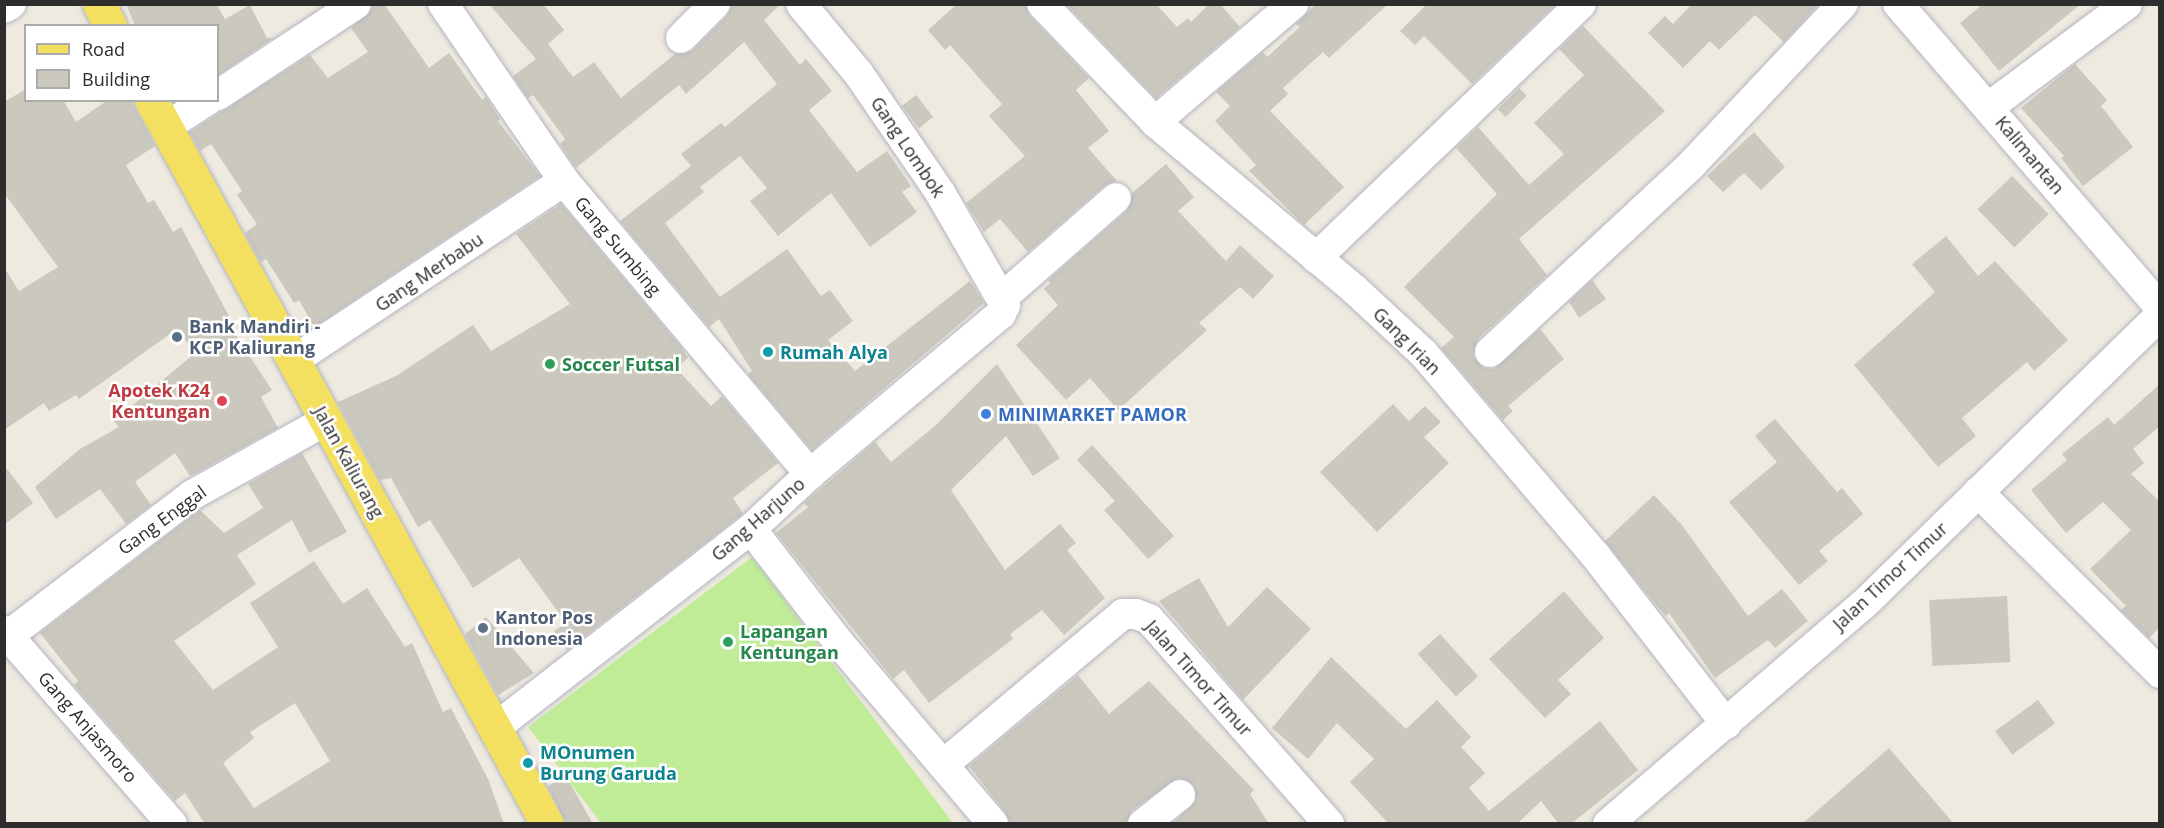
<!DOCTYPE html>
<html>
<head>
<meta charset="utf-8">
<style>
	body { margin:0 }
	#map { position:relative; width:2164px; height:828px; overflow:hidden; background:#efeae0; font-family:"Open Sans",sans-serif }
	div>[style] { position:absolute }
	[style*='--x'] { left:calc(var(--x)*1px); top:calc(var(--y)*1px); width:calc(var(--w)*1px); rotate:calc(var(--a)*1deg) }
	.pitch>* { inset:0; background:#c0ec98 }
	.building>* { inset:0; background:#cbc8be; transform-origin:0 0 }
	.roads { filter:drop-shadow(0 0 2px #b3b5c1) drop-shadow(0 0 2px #b3b5c1) }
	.minor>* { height:30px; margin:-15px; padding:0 15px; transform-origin:15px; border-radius:15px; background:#fff }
	.major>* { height:33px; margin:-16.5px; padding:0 16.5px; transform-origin:16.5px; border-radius:16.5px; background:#f3e061 }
	.dots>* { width:16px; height:16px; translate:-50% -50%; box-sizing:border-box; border:3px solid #fff; border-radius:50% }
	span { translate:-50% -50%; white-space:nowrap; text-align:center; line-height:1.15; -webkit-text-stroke:5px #fff; paint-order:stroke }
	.street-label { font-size:18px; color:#2d2d2d }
	.service-label { font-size:18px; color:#4e5e75; font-weight:700 }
	.left { translate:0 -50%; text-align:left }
	.culture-label { font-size:18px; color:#0d838f; font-weight:700 }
	.leisure-label { font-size:18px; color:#27864d; font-weight:700 }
	.health-label { font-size:18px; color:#be3a42; font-weight:700 }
	.right { translate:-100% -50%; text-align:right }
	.shop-label { font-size:18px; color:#366cbe; font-weight:700 }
	.frame { position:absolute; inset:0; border:6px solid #2d2d2d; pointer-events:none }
	.legend { position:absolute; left:24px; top:24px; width:195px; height:78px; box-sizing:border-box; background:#fff; border:2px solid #ababab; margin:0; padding:8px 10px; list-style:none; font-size:18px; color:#2d2d2d }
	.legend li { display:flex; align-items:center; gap:12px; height:30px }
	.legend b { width:30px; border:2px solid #ababab }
</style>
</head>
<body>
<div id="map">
	<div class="pitch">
		<i style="clip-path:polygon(752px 557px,953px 823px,601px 823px,528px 727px)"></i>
	</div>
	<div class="building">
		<i style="clip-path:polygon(126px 4px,216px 4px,225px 19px,250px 5px,267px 38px,273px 38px,218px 75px,218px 26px,135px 26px)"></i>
		<i style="clip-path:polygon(376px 4px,384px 4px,429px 68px,449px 53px,482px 100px,486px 97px,500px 119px,498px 121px,540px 176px,314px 327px,299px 300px,294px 303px,266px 259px,261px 262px,245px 233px,257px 224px,237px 195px,242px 191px,211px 144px,200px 151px,190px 132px,310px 55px,328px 78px,368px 52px,351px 28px)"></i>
		<i style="clip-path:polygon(489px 4px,543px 4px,564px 30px,548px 44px,573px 77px,594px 62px,621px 98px,675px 54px,693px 50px,727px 16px,732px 4px,781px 4px,764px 20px,800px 65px,806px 59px,832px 91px,809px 110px,857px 172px,887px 151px,911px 186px,902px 192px,917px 212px,870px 247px,831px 193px,778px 236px,750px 201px,767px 188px,740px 156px,700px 187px,704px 192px,665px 223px,720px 297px,787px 249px,821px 296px,830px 290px,853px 321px,828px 340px,855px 371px,970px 281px,984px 303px,812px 450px,748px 374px,752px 371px,719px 319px,709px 327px,620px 221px,691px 166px,681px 154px,721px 123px,725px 127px,777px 84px,744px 42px,686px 94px,679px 85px,576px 168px,560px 144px,565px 139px,533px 95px,528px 98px,513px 76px,536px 59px)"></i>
		<i style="clip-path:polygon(957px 4px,1025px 4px,1030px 16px,1089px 78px,1076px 90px,1109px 131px,1088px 148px,1117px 181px,1105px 185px,1028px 252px,1000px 219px,984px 232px,966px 203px,1025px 156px,989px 116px,1002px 104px,950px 45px,945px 50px,928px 30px)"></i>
		<i style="clip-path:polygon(1066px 4px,1156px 4px,1177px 27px,1188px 18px,1191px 22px,1209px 4px,1220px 4px,1240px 27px,1156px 98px)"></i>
		<i style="clip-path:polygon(1316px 4px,1388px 4px,1329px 58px,1323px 52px,1283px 88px,1288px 94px,1270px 111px,1344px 187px,1304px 225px,1249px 171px,1256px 165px,1215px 121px,1230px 106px,1216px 92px,1263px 52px,1267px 57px,1300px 27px,1296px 24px)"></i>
		<i style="clip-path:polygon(1427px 4px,1556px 4px,1472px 84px,1424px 36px,1415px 45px,1400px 31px)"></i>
		<i style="clip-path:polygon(1692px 4px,1819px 4px,1784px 42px,1755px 15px,1719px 50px,1710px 41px,1683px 68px,1648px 33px,1665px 16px,1673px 24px)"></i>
		<i style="clip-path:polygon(1983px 4px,2081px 4px,1999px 71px,1960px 23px)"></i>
		<i style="clip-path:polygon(1583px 26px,1665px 111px,1519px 239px,1547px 275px,1478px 339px,1473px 356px,1484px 368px,1494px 369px,1540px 329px,1564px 359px,1508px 406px,1513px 411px,1503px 420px,1441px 348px,1454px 337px,1404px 287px,1497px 194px,1456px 148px,1478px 127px,1529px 185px,1564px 154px,1534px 123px,1584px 75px,1559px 49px)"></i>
		<i style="clip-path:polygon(2075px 64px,2107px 100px,2101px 106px,2133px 147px,2083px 186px,2061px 158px,2064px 156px,2021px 108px)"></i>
		<i style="left:1519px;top:88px;width:11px;height:30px;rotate:45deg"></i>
		<i style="clip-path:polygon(26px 89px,26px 100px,63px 100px,76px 122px,108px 100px,131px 100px,155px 146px,126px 165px,148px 203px,154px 200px,173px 232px,181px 227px,229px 316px,225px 319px,272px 390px,261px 397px,278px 428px,190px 476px,175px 453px,135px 482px,151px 505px,126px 524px,100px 489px,56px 519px,35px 487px,80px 449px,119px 427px,114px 421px,195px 353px,177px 329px,79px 399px,76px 395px,49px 411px,44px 403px,4px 430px,4px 267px,19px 291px,58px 267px,4px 193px,4px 102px)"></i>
		<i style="left:916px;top:95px;width:28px;height:18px;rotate:52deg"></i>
		<i style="clip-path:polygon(1754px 132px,1785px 167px,1761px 190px,1744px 173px,1723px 192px,1707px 176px)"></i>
		<i style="clip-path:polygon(1166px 164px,1194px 197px,1178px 211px,1226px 261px,1240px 245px,1274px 276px,1253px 299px,1240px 287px,1199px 323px,1207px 330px,1118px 410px,1090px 378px,1066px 400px,1016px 345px,1058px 305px,1044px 289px,1050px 283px,1048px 280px,1127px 211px,1132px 193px)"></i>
		<i style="left:2012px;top:176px;width:53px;height:48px;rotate:46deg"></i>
		<i style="clip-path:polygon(561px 204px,681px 347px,688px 358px,676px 368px,711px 406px,722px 396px,778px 463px,733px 498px,743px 513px,740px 516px,567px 650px,554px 631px,566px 623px,519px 558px,473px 588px,430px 520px,418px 527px,391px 478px,380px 480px,338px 402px,396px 376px,473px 325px,491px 351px,570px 304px,516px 234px)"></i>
		<i style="clip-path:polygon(1946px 236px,1978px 276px,1995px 261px,2068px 340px,2034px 371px,2027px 362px,1962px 418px,1976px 436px,1938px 467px,1854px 365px,1935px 292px,1912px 264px)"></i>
		<i style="clip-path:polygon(1592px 280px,1606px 299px,1579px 318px,1569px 302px)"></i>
		<i style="clip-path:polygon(997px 364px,1060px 458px,1033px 476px,1006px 436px,951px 490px,1005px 570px,1060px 524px,1076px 543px,1067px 550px,1105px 598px,1064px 635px,1042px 610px,1010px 634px,1013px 639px,929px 703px,904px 670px,893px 679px,776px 533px,808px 507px,804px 503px,875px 442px,891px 462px,936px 425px)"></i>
		<i style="clip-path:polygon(2160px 384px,2160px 426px,2133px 449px,2144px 463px,2131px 474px,2160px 502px,2160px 627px,2149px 638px,2121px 610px,2126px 606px,2090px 569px,2131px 530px,2103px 502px,2066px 533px,2031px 490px,2067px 460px,2062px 454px,2108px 417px,2114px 425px)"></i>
		<i style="clip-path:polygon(1393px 404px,1409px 421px,1425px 406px,1441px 422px,1424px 437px,1449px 463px,1377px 532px,1320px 472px)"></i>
		<i style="clip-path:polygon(1775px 419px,1837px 492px,1842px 488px,1863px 514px,1819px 551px,1828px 561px,1799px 585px,1729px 502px,1777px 462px,1755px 436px)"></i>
		<i style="clip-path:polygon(1092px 445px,1174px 536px,1148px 559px,1104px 510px,1115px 501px,1077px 460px)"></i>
		<i style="clip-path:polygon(evenodd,302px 453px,347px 532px,309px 553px,292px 520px,237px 555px,256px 584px,174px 641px,213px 690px,278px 647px,250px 603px,314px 561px,343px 604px,367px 588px,405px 647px,412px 643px,443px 712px,451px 708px,489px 781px,504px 824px,205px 824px,185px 793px,175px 801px,74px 685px,78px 681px,40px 633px,200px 510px,224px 533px,263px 508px,248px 484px,302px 453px,295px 703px,330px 761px,254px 808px,223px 763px,254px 738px,250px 732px,295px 703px)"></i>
		<i style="clip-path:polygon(4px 465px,33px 503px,4px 525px)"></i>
		<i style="clip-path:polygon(1654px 495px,1681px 524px,1748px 616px,1782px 589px,1808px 621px,1775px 648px,1768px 640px,1715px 678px,1669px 613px,1666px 616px,1656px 605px,1605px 541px)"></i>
		<i style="clip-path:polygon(1199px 578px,1228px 627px,1267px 587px,1311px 629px,1243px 700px,1159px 601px)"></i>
		<i style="clip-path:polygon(1564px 591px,1604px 638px,1558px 680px,1571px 694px,1545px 718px,1489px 659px)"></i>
		<i style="left:2007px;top:596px;width:66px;height:78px;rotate:87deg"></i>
		<i style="clip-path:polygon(486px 617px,534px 673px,498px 695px,465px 634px)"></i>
		<i style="left:1440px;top:634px;width:57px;height:30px;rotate:48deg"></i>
		<i style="clip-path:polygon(1331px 657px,1406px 729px,1437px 700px,1471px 737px,1461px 747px,1485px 773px,1469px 788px,1489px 811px,1600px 721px,1638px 770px,1571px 824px,1559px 824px,1541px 801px,1517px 824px,1389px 824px,1350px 782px,1374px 759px,1337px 723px,1308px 759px,1272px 728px)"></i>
		<i style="clip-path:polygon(1078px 675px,1109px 714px,1149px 681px,1254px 790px,1250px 794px,1269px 824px,1172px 824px,1196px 801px,1194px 785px,1178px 778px,1132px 810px,1126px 824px,1010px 824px,1006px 813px,969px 766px)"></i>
		<i style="left:2038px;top:700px;width:29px;height:53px;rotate:54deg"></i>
		<i style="clip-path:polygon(1889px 748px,1954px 824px,1802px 824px,1834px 796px)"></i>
		<i style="clip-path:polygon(566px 776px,593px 824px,566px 824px,548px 786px)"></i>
	</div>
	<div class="roads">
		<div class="minor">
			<i style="--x:443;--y:4;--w:214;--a:55.6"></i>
			<i style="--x:564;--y:181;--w:383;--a:50"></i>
			<i style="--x:1042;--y:4;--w:163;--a:46.2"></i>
			<i style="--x:1155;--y:122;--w:261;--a:40"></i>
			<i style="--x:1355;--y:290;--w:93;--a:42.8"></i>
			<i style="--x:1423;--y:353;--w:265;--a:49.6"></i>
			<i style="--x:1595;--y:555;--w:214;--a:52.2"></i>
			<i style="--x:1898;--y:4;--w:401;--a:49.2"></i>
			<i style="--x:4;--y:8;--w:8;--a:-30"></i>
			<i style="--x:681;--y:38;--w:48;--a:-45"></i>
			<i style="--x:218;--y:95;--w:165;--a:-33.4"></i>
			<i style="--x:1989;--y:107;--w:172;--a:-36.7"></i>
			<i style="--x:1155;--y:122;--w:182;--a:-40.5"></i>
			<i style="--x:166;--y:127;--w:50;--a:-32.7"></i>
			<i style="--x:1316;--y:258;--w:367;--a:-43.8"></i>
			<i style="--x:1003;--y:297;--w:150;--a:-41.2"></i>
			<i style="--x:1490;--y:352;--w:276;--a:-42.9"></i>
			<i style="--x:1692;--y:164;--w:220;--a:-46.7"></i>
			<i style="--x:293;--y:361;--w:325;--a:-33.6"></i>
			<i style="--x:1978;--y:492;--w:257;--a:44.8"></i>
			<i style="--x:751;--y:529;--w:145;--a:52.3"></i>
			<i style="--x:840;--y:644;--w:236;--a:49.6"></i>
			<i style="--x:4;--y:631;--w:256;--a:49"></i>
			<i style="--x:9;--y:635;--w:230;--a:-37.4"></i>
			<i style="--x:192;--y:495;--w:154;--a:-29.1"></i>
			<i style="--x:495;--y:728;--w:324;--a:-37.9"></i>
			<i style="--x:751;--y:529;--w:81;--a:-43"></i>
			<i style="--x:810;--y:474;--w:249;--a:-40"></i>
			<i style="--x:1001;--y:314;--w:10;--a:-66"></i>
			<i style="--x:1005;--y:305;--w:128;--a:-120"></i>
			<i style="--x:941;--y:194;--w:147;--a:-124.4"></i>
			<i style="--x:858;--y:73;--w:89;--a:-129.6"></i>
			<i style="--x:943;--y:765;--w:235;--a:-40"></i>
			<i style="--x:1123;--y:614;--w:13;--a:0"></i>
			<i style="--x:1136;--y:614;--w:14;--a:21"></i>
			<i style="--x:1149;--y:619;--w:273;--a:48.7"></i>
			<i style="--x:1143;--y:824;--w:47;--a:-38.1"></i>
			<i style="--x:1608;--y:824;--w:336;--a:-40.7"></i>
			<i style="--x:1863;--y:605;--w:415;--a:-44.3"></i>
		</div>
		<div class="major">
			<i style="--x:99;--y:4;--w:25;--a:63"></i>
			<i style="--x:151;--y:100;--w:825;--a:61.32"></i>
		</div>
	</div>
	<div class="dots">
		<i style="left:177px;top:337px;background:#5c6f8a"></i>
		<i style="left:768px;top:352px;background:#0f9aa8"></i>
		<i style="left:550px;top:364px;background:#2e9e5b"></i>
		<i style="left:222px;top:401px;background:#e0444e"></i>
		<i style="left:986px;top:414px;background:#3f7fe0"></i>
		<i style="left:483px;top:628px;background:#5c6f8a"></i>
		<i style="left:728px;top:642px;background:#2e9e5b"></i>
		<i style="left:528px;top:763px;background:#0f9aa8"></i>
	</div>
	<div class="street-label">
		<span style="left:908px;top:147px;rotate:56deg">Gang Lombok</span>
		<span style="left:2030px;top:155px;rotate:50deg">Kalimantan</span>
		<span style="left:618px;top:246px;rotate:50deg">Gang Sumbing</span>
		<span style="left:429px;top:272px;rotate:-34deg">Gang Merbabu</span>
		<span style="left:1407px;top:341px;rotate:45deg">Gang Irian</span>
		<span style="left:349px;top:462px;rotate:61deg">Jalan Kaliurang</span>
		<span style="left:758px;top:519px;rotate:-41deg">Gang Harjuno</span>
		<span style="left:162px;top:520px;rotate:-36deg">Gang Enggal</span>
		<span style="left:1890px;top:576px;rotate:-43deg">Jalan Timor Timur</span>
		<span style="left:1199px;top:678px;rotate:48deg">Jalan Timor Timur</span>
		<span style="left:88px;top:727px;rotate:49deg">Gang Anjasmoro</span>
	</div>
	<div class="service-label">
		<span class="left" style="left:189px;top:337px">Bank Mandiri -<br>KCP Kaliurang</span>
		<span class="left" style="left:495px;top:628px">Kantor Pos<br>Indonesia</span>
	</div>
	<div class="culture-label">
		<span class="left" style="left:780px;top:352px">Rumah Alya</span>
		<span class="left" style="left:540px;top:763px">MOnumen<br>Burung Garuda</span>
	</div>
	<div class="leisure-label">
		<span class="left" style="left:562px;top:364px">Soccer Futsal</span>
		<span class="left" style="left:740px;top:642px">Lapangan<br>Kentungan</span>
	</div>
	<div class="health-label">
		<span class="right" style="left:210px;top:401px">Apotek K24<br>Kentungan</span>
	</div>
	<div class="shop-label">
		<span class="left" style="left:998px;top:414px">MINIMARKET PAMOR</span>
	</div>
	<div class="frame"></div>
	<ul class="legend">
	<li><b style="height:8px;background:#f3e061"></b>Road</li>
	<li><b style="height:16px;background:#cbc8be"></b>Building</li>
	</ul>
</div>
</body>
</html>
